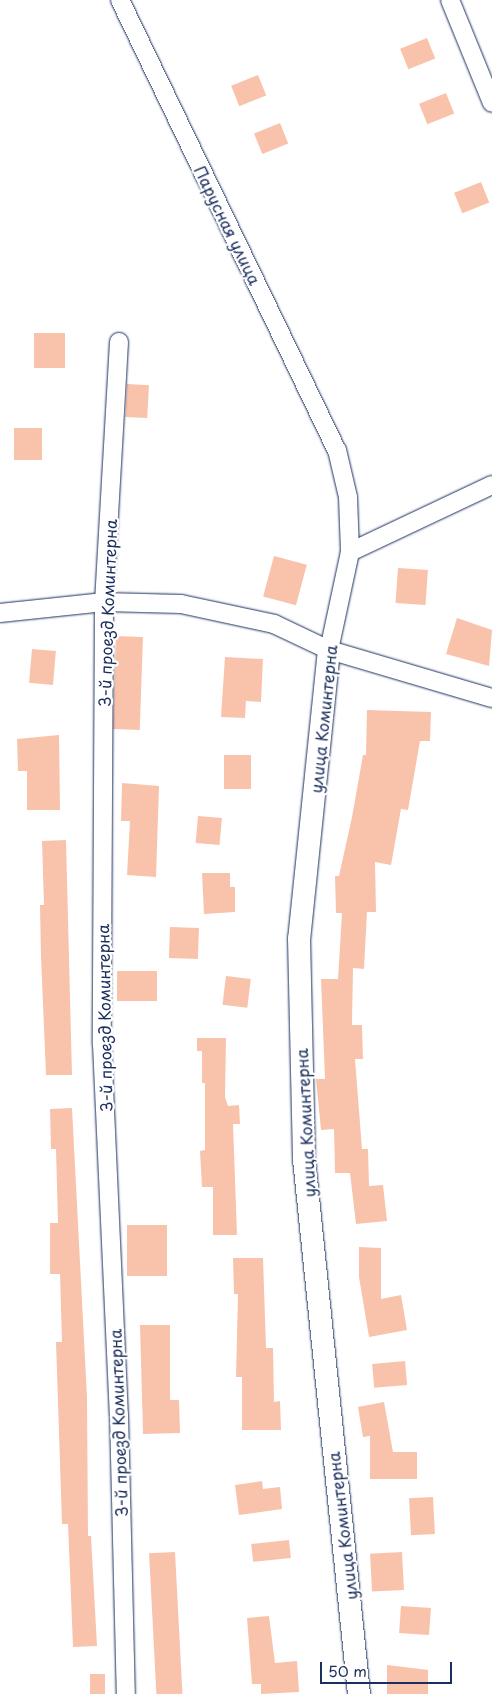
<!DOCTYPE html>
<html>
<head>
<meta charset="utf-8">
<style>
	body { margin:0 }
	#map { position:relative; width:492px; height:1694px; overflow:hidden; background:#fff; font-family:"Playpen Sans",sans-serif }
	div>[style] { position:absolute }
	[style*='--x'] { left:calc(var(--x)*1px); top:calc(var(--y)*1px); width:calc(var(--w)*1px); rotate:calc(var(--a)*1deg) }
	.building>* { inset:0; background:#f9c3ab; transform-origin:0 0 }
	.roads { filter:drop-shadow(0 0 1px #1b2f5e) drop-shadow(0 0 1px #1b2f5e) }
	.minor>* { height:18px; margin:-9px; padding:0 9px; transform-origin:9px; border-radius:9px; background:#fff }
	.tertiary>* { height:22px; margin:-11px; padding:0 11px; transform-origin:11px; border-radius:11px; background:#fff }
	span { translate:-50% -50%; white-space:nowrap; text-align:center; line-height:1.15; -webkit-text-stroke:4.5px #fff; paint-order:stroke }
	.street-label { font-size:16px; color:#1b2f5e }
	.scale { position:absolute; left:320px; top:1662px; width:132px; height:22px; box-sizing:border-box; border:2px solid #1b2f5e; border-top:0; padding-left:6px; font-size:15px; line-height:18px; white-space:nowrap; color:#1b2f5e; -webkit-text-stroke:4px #fff; paint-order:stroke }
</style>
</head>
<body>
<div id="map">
	<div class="building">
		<i style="left:427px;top:38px;width:22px;height:29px;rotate:68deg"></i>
		<i style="left:258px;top:75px;width:22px;height:29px;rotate:68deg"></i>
		<i style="left:446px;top:93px;width:22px;height:29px;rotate:68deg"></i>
		<i style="left:280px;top:123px;width:22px;height:28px;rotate:68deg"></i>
		<i style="left:481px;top:182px;width:22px;height:29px;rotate:68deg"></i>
		<i style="left:34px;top:333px;width:31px;height:35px"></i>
		<i style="left:127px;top:384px;width:22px;height:33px;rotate:3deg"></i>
		<i style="left:14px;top:428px;width:28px;height:32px"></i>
		<i style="left:274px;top:556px;width:34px;height:42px;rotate:15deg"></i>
		<i style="left:398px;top:568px;width:30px;height:35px;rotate:4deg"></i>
		<i style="clip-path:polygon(457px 618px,492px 630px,489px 666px,446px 654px)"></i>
		<i style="left:116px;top:636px;width:27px;height:93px;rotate:2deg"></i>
		<i style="left:32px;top:649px;width:24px;height:34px;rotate:5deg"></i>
		<i style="clip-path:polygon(225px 657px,263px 659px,261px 702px,246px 701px,245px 718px,221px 717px)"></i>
		<i style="clip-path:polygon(367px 710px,431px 712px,430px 741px,420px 741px,408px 810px,401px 809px,391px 865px,375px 862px,376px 912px,367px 912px,364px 969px,353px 968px,352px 1025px,362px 1025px,363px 1059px,355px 1059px,362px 1149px,368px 1149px,369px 1186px,383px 1185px,387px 1221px,356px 1224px,350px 1173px,335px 1173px,334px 1129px,321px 1130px,316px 1079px,325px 1079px,321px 979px,338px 979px,342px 913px,336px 913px,335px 876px,339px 876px,352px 817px,363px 755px,366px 755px)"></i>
		<i style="clip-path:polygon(59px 735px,60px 810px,27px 810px,27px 771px,18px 771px,17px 739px)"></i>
		<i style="left:224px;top:755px;width:27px;height:34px"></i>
		<i style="clip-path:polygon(122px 783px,159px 786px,156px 877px,127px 875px,130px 821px,121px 821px)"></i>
		<i style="left:198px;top:816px;width:24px;height:27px;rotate:5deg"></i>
		<i style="clip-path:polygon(66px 840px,72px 1075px,46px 1075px,41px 957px,40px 905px,44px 905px,42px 841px)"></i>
		<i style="clip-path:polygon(202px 873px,230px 873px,230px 887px,235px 887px,235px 912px,204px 914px)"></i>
		<i style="left:170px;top:927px;width:29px;height:31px;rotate:2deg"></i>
		<i style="left:117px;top:971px;width:40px;height:30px"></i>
		<i style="left:226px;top:976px;width:25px;height:29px;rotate:7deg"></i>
		<i style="clip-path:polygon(197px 1038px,226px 1038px,225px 1097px,228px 1106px,239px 1105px,240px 1124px,233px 1124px,237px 1235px,213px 1235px,213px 1187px,202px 1187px,200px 1151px,205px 1150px,205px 1083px,202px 1083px,202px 1051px,197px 1051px)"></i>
		<i style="clip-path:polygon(72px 1108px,87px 1397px,88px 1536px,91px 1536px,97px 1646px,73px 1647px,68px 1524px,62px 1524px,56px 1342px,62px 1342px,60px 1274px,50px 1274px,50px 1223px,58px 1223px,56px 1149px,51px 1149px,50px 1109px)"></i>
		<i style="left:167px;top:1225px;width:51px;height:40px;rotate:90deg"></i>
		<i style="clip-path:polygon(359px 1247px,381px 1248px,381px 1299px,401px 1295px,407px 1330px,369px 1337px,359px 1277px)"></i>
		<i style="clip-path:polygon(233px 1258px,263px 1258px,266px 1348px,273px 1348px,274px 1402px,280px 1401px,281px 1430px,242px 1430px,242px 1377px,236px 1377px,238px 1294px,234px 1294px)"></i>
		<i style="clip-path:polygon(140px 1325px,170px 1325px,170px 1400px,179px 1400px,180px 1433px,143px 1434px)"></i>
		<i style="left:405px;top:1361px;width:24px;height:33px;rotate:85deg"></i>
		<i style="clip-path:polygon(384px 1402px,393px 1452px,417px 1452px,417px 1479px,370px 1479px,370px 1436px,363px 1437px,358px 1407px)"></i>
		<i style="clip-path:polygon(262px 1481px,263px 1489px,280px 1487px,282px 1509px,239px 1515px,235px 1485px)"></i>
		<i style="left:433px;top:1497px;width:37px;height:24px;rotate:87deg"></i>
		<i style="left:289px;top:1540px;width:18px;height:38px;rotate:84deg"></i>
		<i style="left:175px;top:1552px;width:142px;height:26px;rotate:87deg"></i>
		<i style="left:402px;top:1552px;width:38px;height:32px;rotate:87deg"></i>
		<i style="left:401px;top:1606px;width:30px;height:27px;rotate:4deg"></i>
		<i style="clip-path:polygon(269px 1616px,275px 1663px,297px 1661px,299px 1692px,261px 1694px,261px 1684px,252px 1684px,247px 1618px)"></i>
		<i style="clip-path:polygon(387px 1665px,428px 1670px,428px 1694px,387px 1694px)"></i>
		<i style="left:90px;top:1674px;width:15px;height:20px"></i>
	</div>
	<div class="roads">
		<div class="minor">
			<i style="--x:120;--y:0;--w:500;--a:64.3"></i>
			<i style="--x:337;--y:450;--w:48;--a:76.8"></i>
			<i style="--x:348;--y:497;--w:55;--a:87.9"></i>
			<i style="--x:350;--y:552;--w:100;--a:102.1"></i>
			<i style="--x:450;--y:0;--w:111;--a:67.8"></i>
			<i style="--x:119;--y:342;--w:260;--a:93.3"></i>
			<i style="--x:104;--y:602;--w:442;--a:90.3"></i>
			<i style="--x:102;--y:1044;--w:371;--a:87.4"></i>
			<i style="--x:119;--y:1415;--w:279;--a:88.6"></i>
			<i style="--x:350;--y:552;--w:157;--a:-25.3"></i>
			<i style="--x:0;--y:613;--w:105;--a:-6"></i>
			<i style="--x:104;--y:602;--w:77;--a:1.5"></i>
			<i style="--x:181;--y:604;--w:95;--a:12.1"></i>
			<i style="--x:274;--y:624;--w:61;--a:25.3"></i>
			<i style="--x:329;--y:650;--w:170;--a:16.4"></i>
		</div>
		<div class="tertiary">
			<i style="--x:329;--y:650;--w:290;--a:95.9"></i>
			<i style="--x:299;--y:938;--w:221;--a:88.7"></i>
			<i style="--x:304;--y:1159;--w:538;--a:84.13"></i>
		</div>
	</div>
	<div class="street-label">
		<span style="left:228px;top:225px;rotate:64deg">Парусная улица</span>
		<span style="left:107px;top:613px;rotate:-88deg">3-й проезд Коминтерна</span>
		<span style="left:323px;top:719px;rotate:-84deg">улица Коминтерна</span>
		<span style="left:104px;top:1018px;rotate:-91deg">3-й проезд Коминтерна</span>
		<span style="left:305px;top:1123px;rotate:-93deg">улица Коминтерна</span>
		<span style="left:118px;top:1423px;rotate:-92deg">3-й проезд Коминтерна</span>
		<span style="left:342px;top:1526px;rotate:-97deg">улица Коминтерна</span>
	</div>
	<div class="scale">50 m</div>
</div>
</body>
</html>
